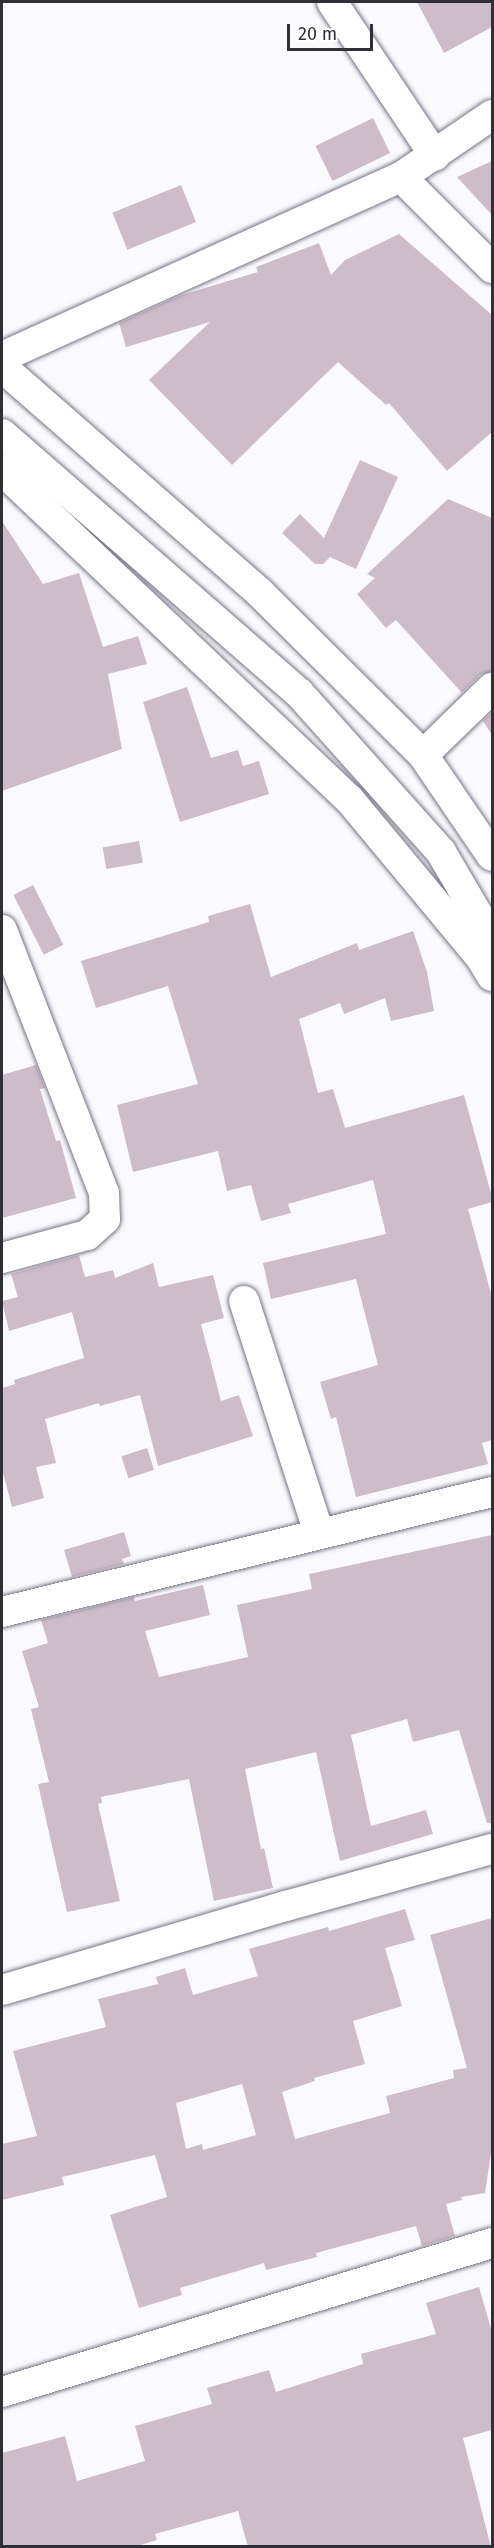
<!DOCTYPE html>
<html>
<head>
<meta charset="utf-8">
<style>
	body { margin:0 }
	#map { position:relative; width:494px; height:2548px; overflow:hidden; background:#fafafd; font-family:"Fira Sans",sans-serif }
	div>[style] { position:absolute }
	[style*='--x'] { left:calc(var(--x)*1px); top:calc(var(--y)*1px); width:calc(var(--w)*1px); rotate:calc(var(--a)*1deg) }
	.building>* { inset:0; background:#cdbdc9; transform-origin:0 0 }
	.roads { filter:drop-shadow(0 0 2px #787484) drop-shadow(0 0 2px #787484) }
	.minor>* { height:30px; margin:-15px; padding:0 15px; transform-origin:15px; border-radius:15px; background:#fff }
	span { translate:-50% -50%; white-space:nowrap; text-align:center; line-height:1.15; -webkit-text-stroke:5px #fff; paint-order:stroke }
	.frame { position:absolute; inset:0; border:3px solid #312f36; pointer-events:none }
	.scale { position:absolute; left:287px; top:24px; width:86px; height:27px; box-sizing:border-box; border:3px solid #312f36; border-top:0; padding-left:8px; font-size:18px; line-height:21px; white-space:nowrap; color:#312f36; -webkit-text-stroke:4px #fff; paint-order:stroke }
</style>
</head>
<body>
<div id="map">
	<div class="building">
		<i style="clip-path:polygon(417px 2px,492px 2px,492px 27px,444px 53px)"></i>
		<i style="left:373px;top:118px;width:39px;height:64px;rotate:64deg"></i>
		<i style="clip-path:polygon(492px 161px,492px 215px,457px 177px)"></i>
		<i style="left:181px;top:185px;width:40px;height:74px;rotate:68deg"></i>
		<i style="clip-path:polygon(399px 234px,492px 315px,492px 432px,447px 471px,389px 403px,386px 405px,338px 362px,232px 465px,149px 380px,210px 322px,126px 347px,119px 323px,179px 296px,258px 272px,256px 267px,319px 243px,331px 275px,345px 260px)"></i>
		<i style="clip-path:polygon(360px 460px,398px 477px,356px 569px,330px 557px,323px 564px,315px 564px,282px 533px,300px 514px,324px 538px)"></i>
		<i style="clip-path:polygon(448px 499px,492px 518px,492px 671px,480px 675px,462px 693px,396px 620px,386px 628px,357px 594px,375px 578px,367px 574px)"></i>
		<i style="clip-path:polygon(2px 521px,43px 584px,79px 573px,103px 647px,138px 636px,147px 664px,108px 674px,122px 749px,2px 791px)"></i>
		<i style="clip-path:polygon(187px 687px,211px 758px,238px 750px,243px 766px,259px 761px,269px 794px,180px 822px,143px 702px)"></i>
		<i style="clip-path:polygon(492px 712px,492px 735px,483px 721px)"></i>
		<i style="left:139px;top:841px;width:22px;height:37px;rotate:80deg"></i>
		<i style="left:33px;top:885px;width:67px;height:22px;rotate:63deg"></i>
		<i style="clip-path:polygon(250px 904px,271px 977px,357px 943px,359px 950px,413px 931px,427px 972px,434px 1011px,391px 1021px,385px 998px,344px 1014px,340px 1003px,299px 1019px,318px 1093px,333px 1089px,345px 1128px,464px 1095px,492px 1197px,492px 1202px,468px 1209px,492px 1297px,492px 1440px,482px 1443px,488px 1464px,356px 1497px,336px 1417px,331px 1419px,320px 1382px,378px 1365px,356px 1279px,271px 1299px,263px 1263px,386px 1234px,373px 1180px,288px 1204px,291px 1213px,261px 1221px,251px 1185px,227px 1191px,218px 1151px,133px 1172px,117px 1105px,198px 1084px,168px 986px,96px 1008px,81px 961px,209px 922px,208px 916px)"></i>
		<i style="clip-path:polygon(36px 1065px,45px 1088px,40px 1089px,56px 1141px,60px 1140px,76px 1198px,2px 1218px,2px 1075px)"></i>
		<i style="clip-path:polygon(79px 1255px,85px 1277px,113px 1270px,115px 1278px,153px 1263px,159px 1287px,213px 1275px,224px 1318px,201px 1324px,221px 1401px,239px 1395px,253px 1436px,158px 1466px,140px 1395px,100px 1406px,99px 1403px,45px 1419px,56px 1463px,36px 1467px,44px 1498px,12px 1507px,2px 1469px,2px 1388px,15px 1384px,14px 1380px,84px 1358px,72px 1312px,9px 1331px,2px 1301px,18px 1297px,11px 1274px)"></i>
		<i style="left:147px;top:1448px;width:23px;height:27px;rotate:72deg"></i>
		<i style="clip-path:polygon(124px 1532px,131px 1556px,122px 1559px,124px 1564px,72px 1577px,64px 1550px)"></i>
		<i style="clip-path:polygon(492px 1535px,492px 1823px,487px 1823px,459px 1730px,413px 1742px,407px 1719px,351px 1735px,371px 1826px,426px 1810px,433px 1834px,340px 1861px,316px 1752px,245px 1769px,261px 1849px,264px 1848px,273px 1888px,214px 1901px,189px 1779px,101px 1797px,102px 1803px,98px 1804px,120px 1901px,67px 1912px,38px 1784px,49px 1782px,31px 1709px,39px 1707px,22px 1651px,48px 1643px,41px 1620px,134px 1597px,135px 1601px,203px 1585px,210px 1615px,145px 1631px,159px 1677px,248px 1657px,237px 1605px,312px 1589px,309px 1574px)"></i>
		<i style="clip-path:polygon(evenodd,405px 1909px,415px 1940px,385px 1948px,402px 2006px,353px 2021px,365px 2064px,314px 2078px,315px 2081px,282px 2092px,295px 2139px,390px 2113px,386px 2096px,454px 2078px,453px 2070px,467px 2068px,430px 1935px,492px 1918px,492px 2147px,485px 2193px,461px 2197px,462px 2200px,446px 2204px,455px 2236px,422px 2246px,416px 2226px,316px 2253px,317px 2257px,266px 2270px,264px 2263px,180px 2288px,182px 2295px,139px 2308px,110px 2215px,167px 2197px,155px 2155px,62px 2177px,64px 2185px,2px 2200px,2px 2144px,37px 2136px,13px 2051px,106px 2027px,98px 1999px,158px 1984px,156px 1977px,185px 1968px,193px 1995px,258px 1976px,249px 1949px,328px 1927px,329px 1931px,405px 1909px,242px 2084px,256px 2135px,203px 2150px,202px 2144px,186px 2149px,176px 2103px,242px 2084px)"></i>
		<i style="clip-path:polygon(479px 2287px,492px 2332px,492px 2430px,463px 2438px,491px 2547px,248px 2547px,238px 2511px,155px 2534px,157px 2540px,134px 2547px,2px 2547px,2px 2453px,65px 2436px,77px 2481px,145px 2461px,135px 2426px,212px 2404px,207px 2388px,269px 2370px,276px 2392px,363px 2364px,361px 2354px,436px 2334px,426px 2303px)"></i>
	</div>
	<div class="roads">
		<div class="minor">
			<i style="--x:332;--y:2;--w:185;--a:56.2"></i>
			<i style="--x:401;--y:177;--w:129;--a:45"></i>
			<i style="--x:2;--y:357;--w:438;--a:-24.3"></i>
			<i style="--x:401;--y:177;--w:110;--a:-34.3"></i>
			<i style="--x:2;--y:367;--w:343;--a:41.2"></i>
			<i style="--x:260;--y:593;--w:230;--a:44.8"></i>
			<i style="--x:423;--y:755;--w:122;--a:55.7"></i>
			<i style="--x:2;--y:434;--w:394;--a:41.1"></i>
			<i style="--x:299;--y:693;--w:213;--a:48.2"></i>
			<i style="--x:441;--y:852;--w:101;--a:59.6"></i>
			<i style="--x:2;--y:470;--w:478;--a:43.5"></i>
			<i style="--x:349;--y:799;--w:207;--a:50.3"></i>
			<i style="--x:481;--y:958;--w:21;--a:59"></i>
			<i style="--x:423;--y:755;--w:96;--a:-44.2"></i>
			<i style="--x:2;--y:930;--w:282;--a:68.8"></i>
			<i style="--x:104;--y:1193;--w:26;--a:88"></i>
			<i style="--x:105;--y:1219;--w:24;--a:138"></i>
			<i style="--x:87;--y:1235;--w:88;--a:164.9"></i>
			<i style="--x:244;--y:1301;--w:244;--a:72.1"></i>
			<i style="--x:2;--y:1612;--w:504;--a:-13.76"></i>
			<i style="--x:2;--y:1990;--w:296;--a:-16.5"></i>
			<i style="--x:286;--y:1906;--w:214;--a:-15.5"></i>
			<i style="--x:2;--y:2392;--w:512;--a:-16.91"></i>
		</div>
	</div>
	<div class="frame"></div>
	<div class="scale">20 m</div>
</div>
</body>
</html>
